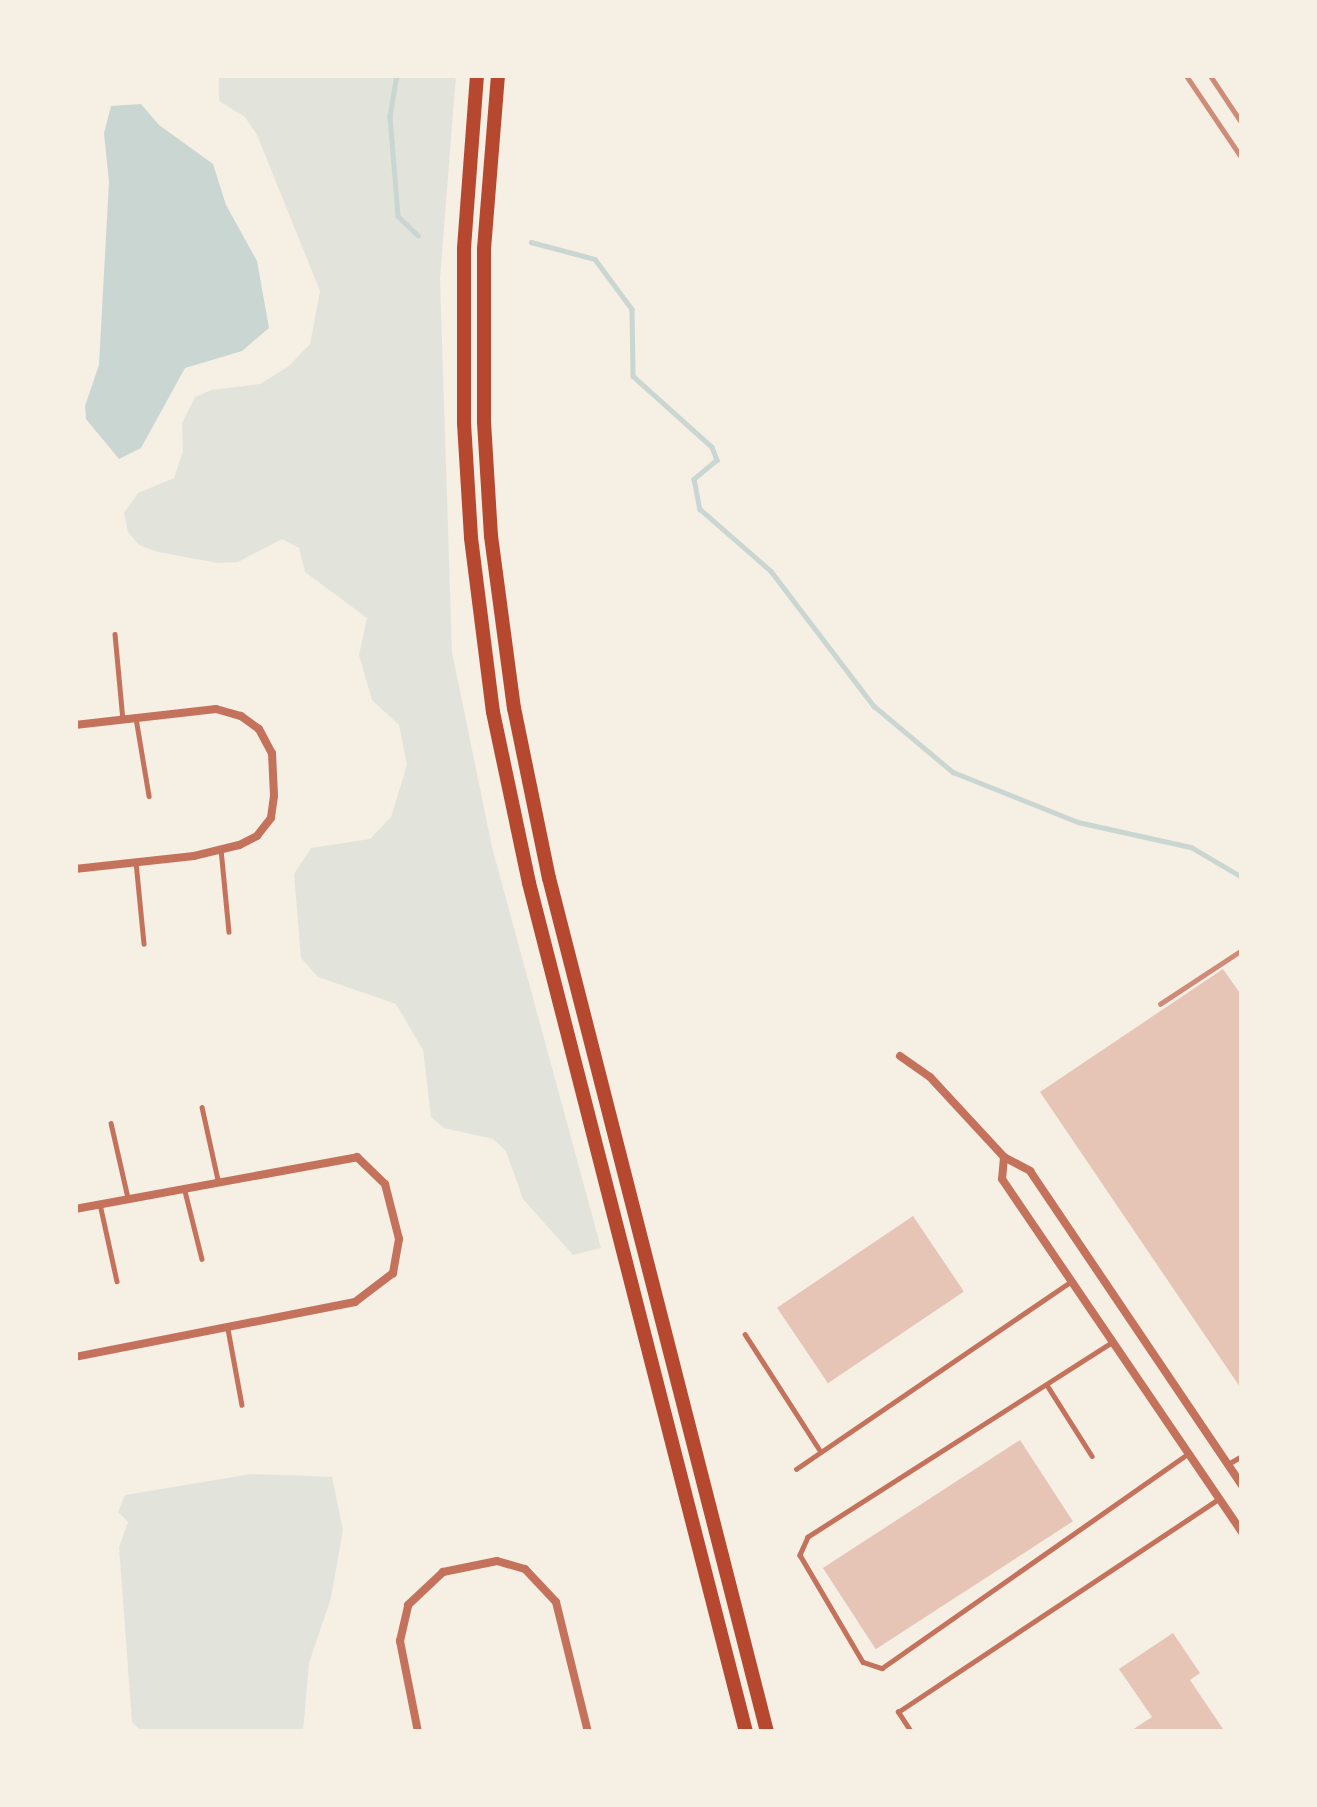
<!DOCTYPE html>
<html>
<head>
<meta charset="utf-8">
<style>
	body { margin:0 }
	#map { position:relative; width:1317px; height:1807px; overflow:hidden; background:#f6efe4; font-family:"Noto Sans",sans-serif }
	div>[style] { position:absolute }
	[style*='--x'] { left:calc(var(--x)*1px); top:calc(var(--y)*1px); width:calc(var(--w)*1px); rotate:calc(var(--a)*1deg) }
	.green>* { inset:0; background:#e2e4dc }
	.water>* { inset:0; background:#c9d6d2 }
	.stream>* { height:4.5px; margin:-2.25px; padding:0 2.25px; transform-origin:2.25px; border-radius:2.25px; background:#c9d6d2 }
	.building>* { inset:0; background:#e6c5b7; transform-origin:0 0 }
	.service>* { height:4.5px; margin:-2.25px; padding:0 2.25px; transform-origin:2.25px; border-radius:2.25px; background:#c5725c }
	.minor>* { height:8px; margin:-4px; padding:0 4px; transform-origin:4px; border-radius:4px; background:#c5725c }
	.motorway>* { height:14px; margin:-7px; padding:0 7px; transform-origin:7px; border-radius:7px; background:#b5482f }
	.rail>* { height:4.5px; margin:-2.25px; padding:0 2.25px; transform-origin:2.25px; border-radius:2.25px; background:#cf8b77 }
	span { translate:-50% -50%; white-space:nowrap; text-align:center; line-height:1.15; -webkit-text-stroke:9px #f6efe4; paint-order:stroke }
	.frame { position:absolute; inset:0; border:78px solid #f6efe4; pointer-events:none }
</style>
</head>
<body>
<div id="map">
	<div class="green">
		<i style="clip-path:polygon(219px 75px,456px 75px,440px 279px,452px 652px,492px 847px,601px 1248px,573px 1255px,523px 1199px,506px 1151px,493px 1139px,444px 1128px,431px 1117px,423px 1050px,396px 1004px,318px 977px,301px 958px,294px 874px,311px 848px,370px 839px,391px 817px,407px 765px,399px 725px,372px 700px,359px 655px,367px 618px,305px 572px,299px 548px,282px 539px,238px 562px,218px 563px,158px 552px,139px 545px,128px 532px,124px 513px,138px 493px,174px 478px,183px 451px,182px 423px,195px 397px,211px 390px,260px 384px,289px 366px,310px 344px,320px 291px,257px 135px,245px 117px,219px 101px)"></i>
		<i style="clip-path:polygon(251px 1474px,332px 1477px,343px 1530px,331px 1598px,309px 1663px,303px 1732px,142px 1732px,132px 1722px,119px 1547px,128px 1522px,118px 1512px,125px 1495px)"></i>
	</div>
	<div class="water">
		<i style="clip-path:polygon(141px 104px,159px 125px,213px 164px,226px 205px,257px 261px,269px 328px,242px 351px,185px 368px,141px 448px,119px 459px,86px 419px,85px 406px,99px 365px,109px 182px,104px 133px,111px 106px)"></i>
	</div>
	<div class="stream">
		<i style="--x:397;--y:75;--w:42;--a:99.7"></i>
		<i style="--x:390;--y:116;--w:100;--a:85.4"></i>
		<i style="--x:398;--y:216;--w:28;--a:44"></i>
		<i style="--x:531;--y:242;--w:66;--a:14.9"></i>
		<i style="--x:595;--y:259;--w:62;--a:53.5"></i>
		<i style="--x:632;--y:309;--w:67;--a:89.1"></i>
		<i style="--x:633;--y:376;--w:106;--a:41.9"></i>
		<i style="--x:712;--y:447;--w:14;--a:69"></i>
		<i style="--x:717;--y:460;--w:30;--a:140"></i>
		<i style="--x:694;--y:479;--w:31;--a:79"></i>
		<i style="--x:700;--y:509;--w:94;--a:41.1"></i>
		<i style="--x:771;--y:571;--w:170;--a:52.7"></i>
		<i style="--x:874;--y:706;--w:103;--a:39.9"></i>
		<i style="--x:953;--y:772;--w:135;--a:21.8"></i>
		<i style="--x:1078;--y:822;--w:116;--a:12.5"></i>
		<i style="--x:1191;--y:847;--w:59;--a:30.5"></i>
	</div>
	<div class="building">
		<i style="clip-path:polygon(1223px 969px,1242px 996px,1242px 1390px,1040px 1092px)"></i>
		<i style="left:913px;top:1216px;width:91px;height:164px;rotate:56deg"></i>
		<i style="left:1020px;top:1440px;width:97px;height:235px;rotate:57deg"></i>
		<i style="clip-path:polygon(1173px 1633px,1200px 1673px,1190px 1680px,1225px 1732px,1129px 1732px,1152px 1717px,1119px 1669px)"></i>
	</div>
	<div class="service">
		<i style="--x:115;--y:634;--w:86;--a:84.7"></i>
		<i style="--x:136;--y:718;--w:79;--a:80.5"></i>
		<i style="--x:221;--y:849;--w:83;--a:84.5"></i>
		<i style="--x:136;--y:862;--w:82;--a:84.4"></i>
		<i style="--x:202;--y:1107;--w:75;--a:77.6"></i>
		<i style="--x:111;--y:1123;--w:77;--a:77.2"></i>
		<i style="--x:184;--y:1187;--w:74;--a:76"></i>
		<i style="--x:100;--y:1204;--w:79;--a:77.6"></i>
		<i style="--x:228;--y:1329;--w:77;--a:79.6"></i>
		<i style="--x:745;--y:1334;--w:140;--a:57.2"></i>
		<i style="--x:1113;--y:1342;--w:362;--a:147.4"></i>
		<i style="--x:808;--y:1537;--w:20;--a:114"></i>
		<i style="--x:800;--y:1555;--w:124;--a:59.5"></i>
		<i style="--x:863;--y:1662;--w:20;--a:18"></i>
		<i style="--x:882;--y:1668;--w:375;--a:-35"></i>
		<i style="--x:1047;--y:1385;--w:84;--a:57.6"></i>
		<i style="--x:1228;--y:1464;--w:16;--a:-30"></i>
		<i style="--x:796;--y:1469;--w:334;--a:-34.3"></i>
		<i style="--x:911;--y:1732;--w:24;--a:-123"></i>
		<i style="--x:898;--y:1712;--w:384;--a:-33.6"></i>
	</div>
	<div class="minor">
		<i style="--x:75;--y:725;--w:142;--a:-6.5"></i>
		<i style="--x:216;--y:709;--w:26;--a:16"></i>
		<i style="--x:241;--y:716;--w:22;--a:36"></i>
		<i style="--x:259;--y:729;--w:27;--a:62"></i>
		<i style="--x:272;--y:753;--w:43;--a:87.3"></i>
		<i style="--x:274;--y:796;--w:22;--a:98"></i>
		<i style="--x:271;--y:818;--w:23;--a:128"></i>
		<i style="--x:257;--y:836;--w:20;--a:153"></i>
		<i style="--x:239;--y:845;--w:46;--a:166.3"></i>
		<i style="--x:194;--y:856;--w:120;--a:173.8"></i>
		<i style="--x:900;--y:1056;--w:37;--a:35"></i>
		<i style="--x:930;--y:1077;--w:109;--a:47.2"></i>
		<i style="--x:1004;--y:1157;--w:30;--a:28"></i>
		<i style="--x:1030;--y:1171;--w:379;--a:56"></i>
		<i style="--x:1004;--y:1157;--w:22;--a:95"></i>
		<i style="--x:1002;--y:1179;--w:427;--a:55.8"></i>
		<i style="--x:75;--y:1209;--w:287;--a:-10.4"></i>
		<i style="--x:357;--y:1157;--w:39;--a:44"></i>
		<i style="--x:385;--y:1184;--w:57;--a:75.7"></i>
		<i style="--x:399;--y:1239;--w:35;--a:100"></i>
		<i style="--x:393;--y:1273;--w:48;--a:142.7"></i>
		<i style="--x:355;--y:1302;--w:285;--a:168.9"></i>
		<i style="--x:418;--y:1732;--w:93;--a:-101.2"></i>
		<i style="--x:400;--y:1641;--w:37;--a:-77"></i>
		<i style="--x:408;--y:1605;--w:48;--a:-43.3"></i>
		<i style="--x:443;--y:1572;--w:55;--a:-11.5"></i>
		<i style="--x:497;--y:1561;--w:29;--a:16"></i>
		<i style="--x:525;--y:1569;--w:45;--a:46.8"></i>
		<i style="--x:556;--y:1602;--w:134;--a:76.2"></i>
	</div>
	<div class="motorway">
		<i style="--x:477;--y:75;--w:174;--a:94.3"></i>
		<i style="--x:464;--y:249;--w:174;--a:90"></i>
		<i style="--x:464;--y:423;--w:115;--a:86.5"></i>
		<i style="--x:471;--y:538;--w:175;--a:82.8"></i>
		<i style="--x:493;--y:712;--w:175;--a:78.1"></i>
		<i style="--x:529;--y:883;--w:876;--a:75.66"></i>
		<i style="--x:498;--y:75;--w:175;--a:94.6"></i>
		<i style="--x:484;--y:249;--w:173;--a:90"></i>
		<i style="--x:484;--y:422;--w:114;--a:86.5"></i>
		<i style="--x:491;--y:536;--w:174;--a:82.4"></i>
		<i style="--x:514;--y:708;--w:174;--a:78.4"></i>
		<i style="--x:549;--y:878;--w:881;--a:75.68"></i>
	</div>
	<div class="rail">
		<i style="--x:1186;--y:75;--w:100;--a:56"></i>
		<i style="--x:1210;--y:75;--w:58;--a:56.3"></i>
		<i style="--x:1160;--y:1004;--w:98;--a:-33.4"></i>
	</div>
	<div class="frame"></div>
</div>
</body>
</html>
